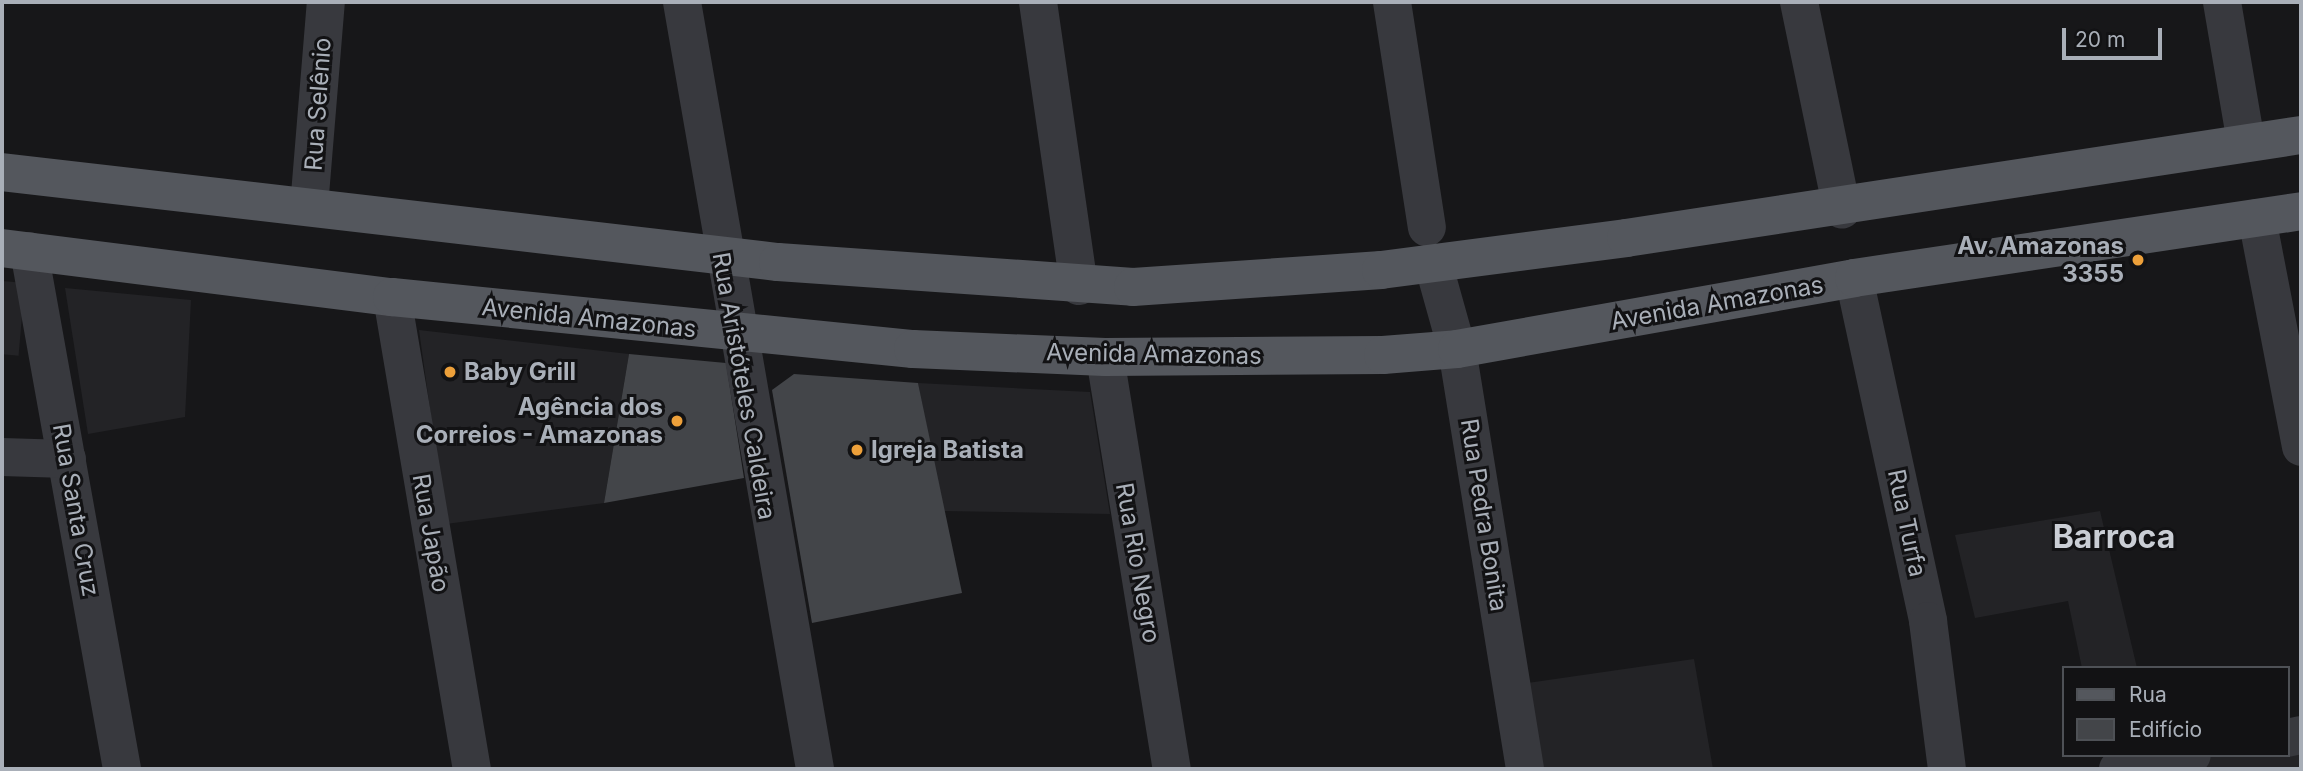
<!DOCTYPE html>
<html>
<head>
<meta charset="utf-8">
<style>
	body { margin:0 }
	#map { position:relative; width:2303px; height:771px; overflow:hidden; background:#171719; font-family:Inter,sans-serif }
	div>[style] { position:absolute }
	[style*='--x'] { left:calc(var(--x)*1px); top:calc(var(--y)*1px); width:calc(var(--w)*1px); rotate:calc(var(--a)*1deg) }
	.built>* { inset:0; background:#232326; transform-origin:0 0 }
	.building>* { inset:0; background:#434549 }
	.minor>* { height:38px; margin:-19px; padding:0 19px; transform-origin:19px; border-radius:19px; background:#38393e }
	.major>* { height:38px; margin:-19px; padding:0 19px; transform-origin:19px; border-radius:19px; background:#54575d }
	.dots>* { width:19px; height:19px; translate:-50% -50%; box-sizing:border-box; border:4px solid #121214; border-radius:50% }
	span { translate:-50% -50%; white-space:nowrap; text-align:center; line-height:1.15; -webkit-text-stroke:6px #121214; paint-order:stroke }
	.street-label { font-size:24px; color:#a9afb8 }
	.poi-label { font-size:24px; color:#a9afb8; font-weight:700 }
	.right { translate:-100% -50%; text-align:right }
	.left { translate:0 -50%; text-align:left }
	.district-label { font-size:32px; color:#caced5; font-weight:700 }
	.frame { position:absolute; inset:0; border:4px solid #a9afb8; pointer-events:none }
	.legend { position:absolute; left:2062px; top:666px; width:228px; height:91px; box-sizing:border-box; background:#121214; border:2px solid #4e5156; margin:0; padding:9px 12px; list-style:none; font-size:21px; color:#a9afb8 }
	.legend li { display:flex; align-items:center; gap:14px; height:35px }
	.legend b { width:35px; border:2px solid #4e5156 }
	.scale { position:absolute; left:2062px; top:28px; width:100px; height:32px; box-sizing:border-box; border:4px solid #a9afb8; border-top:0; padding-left:9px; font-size:21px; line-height:24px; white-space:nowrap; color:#a9afb8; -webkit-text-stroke:5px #121214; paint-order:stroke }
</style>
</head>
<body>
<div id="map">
	<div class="built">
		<i style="left:2px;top:281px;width:23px;height:73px;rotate:5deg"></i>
		<i style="clip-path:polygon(65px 288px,191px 300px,185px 417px,88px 434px)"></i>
		<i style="clip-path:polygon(419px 330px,629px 354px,604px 503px,446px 524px)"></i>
		<i style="clip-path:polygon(918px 383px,1090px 392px,1110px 514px,943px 511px)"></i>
		<i style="clip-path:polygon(2100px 511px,2137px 668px,2082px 668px,2068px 601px,1975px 618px,1955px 535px)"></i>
		<i style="clip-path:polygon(1694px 659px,1713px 769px,1536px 769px,1521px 684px)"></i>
		<i style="clip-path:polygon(2301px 738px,2301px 769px,2159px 769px,2209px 755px,2287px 755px)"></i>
	</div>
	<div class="building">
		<i style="clip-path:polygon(629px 354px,726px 363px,744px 478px,604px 503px)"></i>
		<i style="clip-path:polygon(794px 374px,918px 383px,962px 593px,812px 623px,772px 390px)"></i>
	</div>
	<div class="minor">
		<i style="--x:682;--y:2;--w:778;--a:80.16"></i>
		<i style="--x:1038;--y:2;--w:287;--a:81.8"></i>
		<i style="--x:1392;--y:2;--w:228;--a:81.2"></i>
		<i style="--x:1799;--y:2;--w:212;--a:78.3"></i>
		<i style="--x:2222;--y:2;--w:143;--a:80.3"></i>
		<i style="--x:309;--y:207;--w:206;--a:-85.3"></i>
		<i style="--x:2257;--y:218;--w:233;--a:79.1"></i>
		<i style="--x:29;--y:251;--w:526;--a:79.82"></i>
		<i style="--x:1433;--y:263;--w:89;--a:74.4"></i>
		<i style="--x:1457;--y:349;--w:425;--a:80.8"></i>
		<i style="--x:1854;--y:278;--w:351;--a:77.8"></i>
		<i style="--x:1928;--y:621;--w:149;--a:82.7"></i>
		<i style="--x:392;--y:297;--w:479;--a:80.4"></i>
		<i style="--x:1105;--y:357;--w:417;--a:80.8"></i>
		<i style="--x:2;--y:457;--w:65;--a:1.8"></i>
		<i style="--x:2287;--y:738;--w:14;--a:-12"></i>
		<i style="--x:2118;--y:769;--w:75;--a:-10.7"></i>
	</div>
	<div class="major">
		<i style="--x:2;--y:172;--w:781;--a:6.62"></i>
		<i style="--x:778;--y:262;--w:356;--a:4"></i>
		<i style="--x:1133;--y:287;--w:249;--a:-3.9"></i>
		<i style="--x:1381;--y:270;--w:247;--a:-7.4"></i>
		<i style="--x:1626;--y:238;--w:683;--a:-8.68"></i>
		<i style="--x:2;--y:248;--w:393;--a:7.2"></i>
		<i style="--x:392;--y:297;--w:524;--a:5.7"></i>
		<i style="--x:913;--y:349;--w:192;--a:2.4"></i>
		<i style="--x:1105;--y:357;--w:278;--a:-0.4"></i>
		<i style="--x:1383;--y:355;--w:74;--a:-4.6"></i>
		<i style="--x:1457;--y:349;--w:403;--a:-10.1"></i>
		<i style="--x:1854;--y:278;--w:452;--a:-8.5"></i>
	</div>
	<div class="dots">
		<i style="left:2138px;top:260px;background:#eda03a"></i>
		<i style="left:450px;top:372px;background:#eda03a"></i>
		<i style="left:677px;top:421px;background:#eda03a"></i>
		<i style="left:857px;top:450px;background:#eda03a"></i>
	</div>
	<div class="street-label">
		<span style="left:318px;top:104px;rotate:-86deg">Rua Selênio</span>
		<span style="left:1717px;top:303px;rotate:-10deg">Avenida Amazonas</span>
		<span style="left:589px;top:318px;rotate:6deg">Avenida Amazonas</span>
		<span style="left:1154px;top:354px;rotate:1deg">Avenida Amazonas</span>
		<span style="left:744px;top:386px;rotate:80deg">Rua Aristóteles Caldeira</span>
		<span style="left:76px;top:510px;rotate:80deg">Rua Santa Cruz</span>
		<span style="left:1484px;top:515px;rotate:81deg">Rua Pedra Bonita</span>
		<span style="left:1907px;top:523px;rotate:78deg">Rua Turfa</span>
		<span style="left:431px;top:533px;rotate:80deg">Rua Japão</span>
		<span style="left:1138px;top:563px;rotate:80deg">Rua Rio Negro</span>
	</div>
	<div class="poi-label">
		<span class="right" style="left:2124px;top:260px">Av. Amazonas<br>3355</span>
		<span class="left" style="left:464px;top:372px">Baby Grill</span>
		<span class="right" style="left:663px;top:421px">Agência dos<br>Correios - Amazonas</span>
		<span class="left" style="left:871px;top:450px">Igreja Batista</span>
	</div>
	<div class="district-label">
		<span style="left:2114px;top:537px">Barroca</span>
	</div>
	<div class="frame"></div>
	<ul class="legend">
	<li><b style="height:9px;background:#54575d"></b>Rua</li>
	<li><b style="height:19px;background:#434549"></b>Edifício</li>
	</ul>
	<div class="scale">20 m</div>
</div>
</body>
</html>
